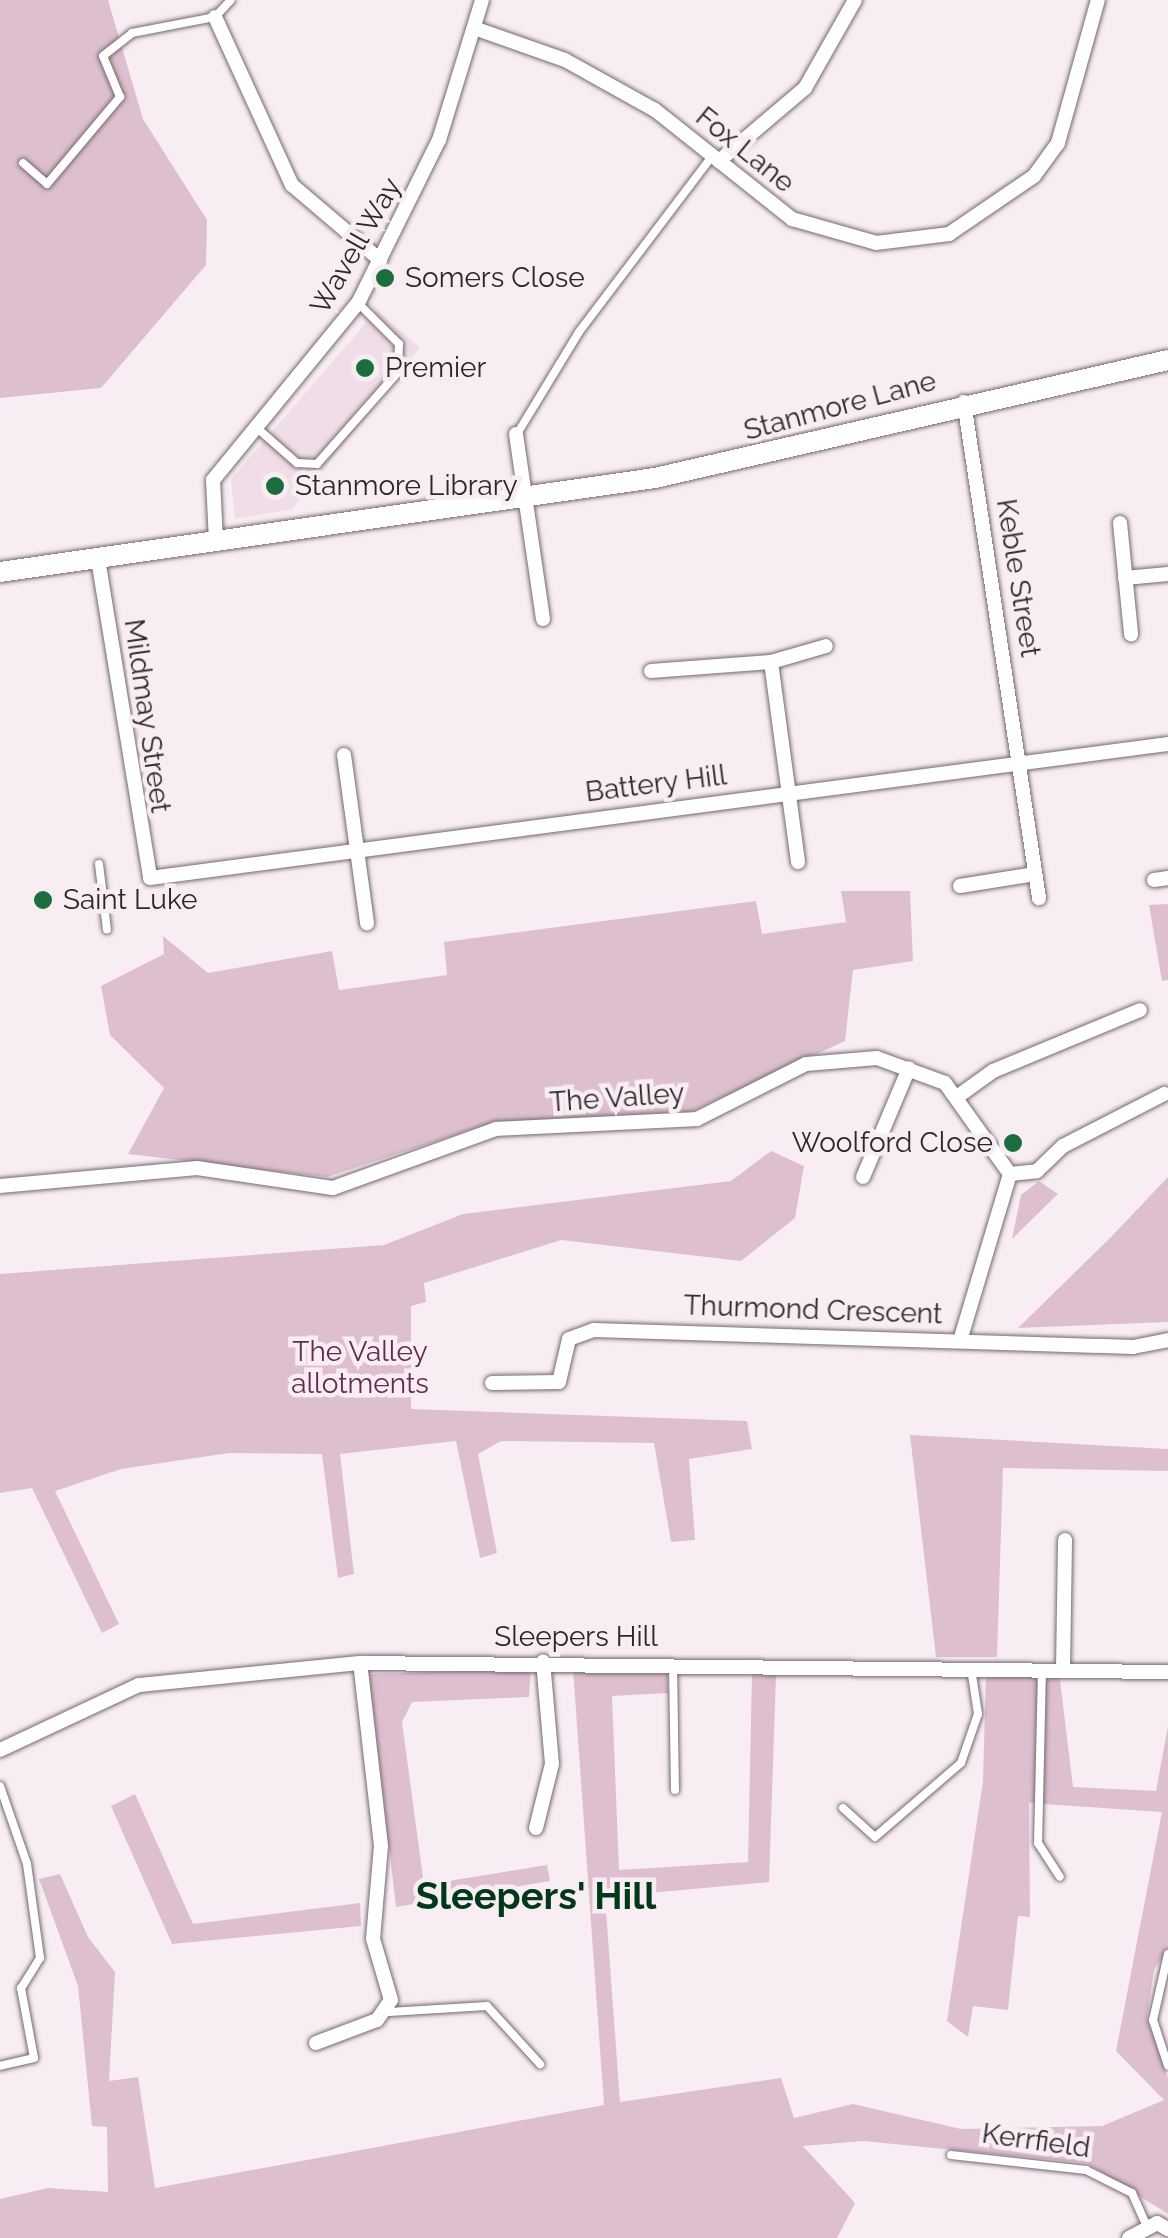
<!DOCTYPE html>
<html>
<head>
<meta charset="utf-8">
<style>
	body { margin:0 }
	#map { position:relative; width:1168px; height:2238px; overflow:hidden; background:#f9edf4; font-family:Raleway,sans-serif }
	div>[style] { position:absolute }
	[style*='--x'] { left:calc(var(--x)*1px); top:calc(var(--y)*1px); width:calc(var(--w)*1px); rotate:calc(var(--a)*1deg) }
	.built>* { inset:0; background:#f1dde8 }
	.green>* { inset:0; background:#debfd0 }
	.roads { filter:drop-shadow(0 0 2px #74696f) drop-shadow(0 0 2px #74696f) }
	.lane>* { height:8px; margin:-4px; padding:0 4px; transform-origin:4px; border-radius:4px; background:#fff }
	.street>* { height:14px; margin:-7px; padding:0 7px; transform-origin:7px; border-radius:7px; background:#fff }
	.secondary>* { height:20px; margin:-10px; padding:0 10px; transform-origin:10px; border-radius:10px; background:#fff }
	.dots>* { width:28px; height:28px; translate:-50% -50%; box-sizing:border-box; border:5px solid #f9edf4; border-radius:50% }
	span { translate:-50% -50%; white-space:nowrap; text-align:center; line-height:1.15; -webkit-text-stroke:9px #f9edf4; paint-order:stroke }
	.street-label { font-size:28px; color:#2c272a }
	.poi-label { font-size:28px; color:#2c272a }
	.left { translate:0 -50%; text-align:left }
	.right { translate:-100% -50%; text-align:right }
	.park-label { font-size:28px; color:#622c4f }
	.district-label { font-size:38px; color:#003819; font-weight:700 }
</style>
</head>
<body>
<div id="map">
	<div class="built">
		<i style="clip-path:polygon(377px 310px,420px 348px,292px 509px,235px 519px,231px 479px)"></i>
	</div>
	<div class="green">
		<i style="clip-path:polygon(0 0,108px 0,143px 119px,207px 220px,206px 265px,101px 388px,0 398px)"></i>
		<i style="clip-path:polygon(841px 891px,910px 891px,913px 961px,853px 970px,845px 1041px,690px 1112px,494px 1122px,327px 1177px,128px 1154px,164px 1088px,110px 1035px,101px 986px,164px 954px,163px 936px,208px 973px,332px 951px,339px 990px,447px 975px,444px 942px,756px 901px,762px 934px,846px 922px)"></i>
		<i style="clip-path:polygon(1168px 904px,1168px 980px,1162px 981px,1149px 905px)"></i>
		<i style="clip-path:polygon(771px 1151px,804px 1166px,795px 1218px,741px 1261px,561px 1240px,424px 1283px,426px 1302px,411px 1306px,411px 1409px,747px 1421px,752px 1449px,689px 1459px,695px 1540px,671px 1542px,654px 1443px,501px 1441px,478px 1454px,497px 1553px,480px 1558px,456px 1441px,340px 1454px,354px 1574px,338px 1578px,322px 1454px,229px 1453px,121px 1469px,55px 1491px,119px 1624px,102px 1633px,32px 1488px,0 1493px,0 1274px,384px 1245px,463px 1214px,731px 1181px)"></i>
		<i style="clip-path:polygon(1168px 1177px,1168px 1322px,1018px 1328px,1111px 1237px)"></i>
		<i style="clip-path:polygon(1039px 1181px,1058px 1194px,1012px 1239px,1021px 1195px)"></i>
		<i style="clip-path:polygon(910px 1435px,1168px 1449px,1168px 1471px,1003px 1468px,997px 1657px,936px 1657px)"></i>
		<i style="clip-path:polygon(531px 1669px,529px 1697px,412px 1702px,402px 1722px,424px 1885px,547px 1865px,550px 1881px,396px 1907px,369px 1674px)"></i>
		<i style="clip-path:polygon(573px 1669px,667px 1670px,668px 1693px,612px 1696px,619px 1870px,748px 1862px,752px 1674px,776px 1675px,769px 1882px,605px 1897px,620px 2102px,781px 2078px,794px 2118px,853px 2104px,961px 2129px,1102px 2126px,1164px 2100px,1116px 2051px,1162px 1812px,1029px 1803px,1030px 1917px,1018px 1916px,1008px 2010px,973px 2006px,968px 2037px,947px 2021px,983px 1781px,986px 1674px,1059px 1672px,1073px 1787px,1156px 1791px,1168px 1726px,1168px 1948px,1154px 1970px,1147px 2018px,1168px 2078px,1168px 2214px,1087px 2163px,863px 2141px,803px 2146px,855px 2203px,837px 2238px,0 2238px,0 2199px,48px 2188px,108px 2192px,107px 2127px,92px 2126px,78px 1986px,39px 1879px,60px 1874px,88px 1937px,115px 1972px,109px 2081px,138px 2077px,155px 2188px,604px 2105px)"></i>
		<i style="clip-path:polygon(135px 1794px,193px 1924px,360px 1903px,361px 1926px,172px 1944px,111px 1806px)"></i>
	</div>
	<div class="roads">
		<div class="lane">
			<i style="--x:23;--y:163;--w:32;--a:41"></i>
			<i style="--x:47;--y:184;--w:114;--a:-50"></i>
			<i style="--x:120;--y:97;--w:44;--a:-112.5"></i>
			<i style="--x:103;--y:56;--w:37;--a:-38"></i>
			<i style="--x:132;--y:33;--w:85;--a:-10.9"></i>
			<i style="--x:215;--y:17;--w:23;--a:-47"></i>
			<i style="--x:257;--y:428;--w:53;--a:41.2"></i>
			<i style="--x:297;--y:463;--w:20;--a:3"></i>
			<i style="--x:317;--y:464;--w:123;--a:-48.6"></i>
			<i style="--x:398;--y:372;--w:28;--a:-88"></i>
			<i style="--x:399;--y:344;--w:58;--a:-135"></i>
			<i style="--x:517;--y:434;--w:119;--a:-58.7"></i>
			<i style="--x:579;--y:332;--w:221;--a:-52.9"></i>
			<i style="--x:99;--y:864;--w:66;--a:83.1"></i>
			<i style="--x:673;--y:1664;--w:126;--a:89.1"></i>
			<i style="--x:1042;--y:1669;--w:174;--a:91.3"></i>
			<i style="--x:1038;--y:1843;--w:40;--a:57.1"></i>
			<i style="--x:0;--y:1786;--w:83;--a:70.9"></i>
			<i style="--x:27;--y:1864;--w:95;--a:82.1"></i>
			<i style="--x:40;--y:1958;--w:36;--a:122"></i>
			<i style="--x:21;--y:1988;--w:71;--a:79.5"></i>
			<i style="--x:34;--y:2058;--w:35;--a:167"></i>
			<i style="--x:843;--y:1808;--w:43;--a:42.2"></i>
			<i style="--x:875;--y:1837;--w:113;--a:-40.7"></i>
			<i style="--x:961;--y:1763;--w:52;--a:-70.9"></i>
			<i style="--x:978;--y:1714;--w:47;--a:-98.7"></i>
			<i style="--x:1168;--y:1954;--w:68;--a:102.8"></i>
			<i style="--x:1153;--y:2020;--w:48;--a:71.9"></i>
			<i style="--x:389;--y:2012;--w:98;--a:-3.5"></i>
			<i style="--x:487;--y:2006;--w:79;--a:47.6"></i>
			<i style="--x:951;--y:2155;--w:136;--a:6.3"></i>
			<i style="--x:1086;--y:2170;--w:51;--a:26.6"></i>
			<i style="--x:1132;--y:2193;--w:36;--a:66"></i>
		</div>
		<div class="street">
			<i style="--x:215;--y:17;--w:185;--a:65.4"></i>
			<i style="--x:292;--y:185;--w:116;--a:40.4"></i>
			<i style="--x:474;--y:28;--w:96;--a:19.4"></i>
			<i style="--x:565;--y:60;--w:103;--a:29.1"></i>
			<i style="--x:655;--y:110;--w:175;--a:38.5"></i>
			<i style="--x:792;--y:219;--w:87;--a:15.9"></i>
			<i style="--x:876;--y:243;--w:74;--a:-7"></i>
			<i style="--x:949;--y:234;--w:103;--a:-34.3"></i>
			<i style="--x:1034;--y:176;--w:41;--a:-54"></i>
			<i style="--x:1058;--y:143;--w:148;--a:-74.4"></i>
			<i style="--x:719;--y:161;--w:113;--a:-40.3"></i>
			<i style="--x:805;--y:88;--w:101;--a:-60.4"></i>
			<i style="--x:964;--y:402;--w:502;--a:81.4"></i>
			<i style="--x:516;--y:434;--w:187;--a:81.7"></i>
			<i style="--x:1120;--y:523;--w:112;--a:84.3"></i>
			<i style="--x:216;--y:541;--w:61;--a:-92.8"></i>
			<i style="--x:213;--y:480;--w:229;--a:-50.7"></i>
			<i style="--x:358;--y:303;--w:182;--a:-63.6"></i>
			<i style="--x:439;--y:140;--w:146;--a:-72.9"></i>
			<i style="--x:98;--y:559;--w:323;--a:80.7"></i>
			<i style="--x:150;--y:878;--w:1027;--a:-7.5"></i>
			<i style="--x:1125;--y:578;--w:43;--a:-5.3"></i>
			<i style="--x:771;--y:662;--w:57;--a:-16.2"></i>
			<i style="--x:651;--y:671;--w:120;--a:-4.3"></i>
			<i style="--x:771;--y:662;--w:202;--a:82.3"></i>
			<i style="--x:344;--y:755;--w:170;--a:82.2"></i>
			<i style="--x:1154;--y:880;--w:14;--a:-8"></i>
			<i style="--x:960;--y:886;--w:76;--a:-9.1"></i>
			<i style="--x:957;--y:1097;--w:44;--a:-35.8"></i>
			<i style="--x:993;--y:1071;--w:159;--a:-22.5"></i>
			<i style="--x:1010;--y:1174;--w:27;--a:-6"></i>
			<i style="--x:1037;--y:1171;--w:36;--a:-44"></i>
			<i style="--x:1063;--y:1146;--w:114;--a:-27.2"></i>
			<i style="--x:863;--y:1177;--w:118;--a:-67.1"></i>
			<i style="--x:0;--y:1186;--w:198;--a:-5.2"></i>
			<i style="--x:197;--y:1168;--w:137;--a:8.4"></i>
			<i style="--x:333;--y:1188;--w:173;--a:-19.9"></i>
			<i style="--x:496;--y:1129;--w:201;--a:-2.8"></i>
			<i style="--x:697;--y:1119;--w:122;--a:-26.8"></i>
			<i style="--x:806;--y:1064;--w:71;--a:-4.8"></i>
			<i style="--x:877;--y:1058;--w:72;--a:20.2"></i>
			<i style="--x:945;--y:1083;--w:112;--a:54.5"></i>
			<i style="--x:1010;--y:1174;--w:174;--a:106.7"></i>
			<i style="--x:492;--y:1383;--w:67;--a:-0.9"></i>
			<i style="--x:559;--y:1382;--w:44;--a:-76.9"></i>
			<i style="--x:569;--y:1339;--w:27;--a:-20"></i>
			<i style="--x:594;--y:1330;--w:539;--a:1.81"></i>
			<i style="--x:1133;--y:1347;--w:36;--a:-11"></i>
			<i style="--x:1063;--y:1669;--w:129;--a:-89.1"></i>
			<i style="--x:0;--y:1750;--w:153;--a:-25.1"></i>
			<i style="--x:139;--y:1685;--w:222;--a:-5.7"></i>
			<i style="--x:360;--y:1663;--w:808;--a:0.64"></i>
			<i style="--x:536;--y:1828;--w:66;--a:-76"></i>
			<i style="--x:552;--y:1764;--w:103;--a:-95"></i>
			<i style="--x:316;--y:2043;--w:65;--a:-20.7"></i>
			<i style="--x:377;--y:2020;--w:24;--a:-55"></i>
			<i style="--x:391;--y:2000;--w:64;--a:-106.4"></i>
			<i style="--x:373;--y:1939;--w:93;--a:-85.1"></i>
			<i style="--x:381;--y:1846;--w:184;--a:-96.5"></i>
			<i style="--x:1129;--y:2238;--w:32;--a:-28"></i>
			<i style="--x:1157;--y:2223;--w:13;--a:29"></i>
		</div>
		<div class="secondary">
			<i style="--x:0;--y:572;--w:662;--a:-8.17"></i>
			<i style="--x:655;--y:478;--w:526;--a:-12.95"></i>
		</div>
	</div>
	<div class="dots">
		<i style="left:385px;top:278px;background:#1d6e3e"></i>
		<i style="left:365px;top:368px;background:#1d6e3e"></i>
		<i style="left:275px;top:486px;background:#1d6e3e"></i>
		<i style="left:43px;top:900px;background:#1d6e3e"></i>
		<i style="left:1013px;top:1143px;background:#1d6e3e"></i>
	</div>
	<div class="street-label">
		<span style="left:745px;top:150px;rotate:39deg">Fox Lane</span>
		<span style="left:356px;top:246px;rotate:-60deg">Wavell Way</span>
		<span style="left:840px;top:406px;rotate:-15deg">Stanmore Lane</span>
		<span style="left:1018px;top:578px;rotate:81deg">Keble Street</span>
		<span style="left:147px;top:716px;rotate:82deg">Mildmay Street</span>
		<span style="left:656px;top:784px;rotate:-7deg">Battery Hill</span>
		<span style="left:617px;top:1098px;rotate:-4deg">The Valley</span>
		<span style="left:813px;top:1310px;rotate:2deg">Thurmond Crescent</span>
		<span style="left:576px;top:1637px">Sleepers Hill</span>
		<span style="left:1036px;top:2141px;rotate:8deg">Kerrfield</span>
	</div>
	<div class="poi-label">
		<span class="left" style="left:405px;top:278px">Somers Close</span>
		<span class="left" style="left:385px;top:368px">Premier</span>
		<span class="left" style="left:295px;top:486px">Stanmore Library</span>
		<span class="left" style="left:63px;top:900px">Saint Luke</span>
		<span class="right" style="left:993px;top:1143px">Woolford Close</span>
	</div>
	<div class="park-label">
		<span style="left:360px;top:1368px">The Valley<br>allotments</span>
	</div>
	<div class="district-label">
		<span style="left:536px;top:1896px">Sleepers' Hill</span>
	</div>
</div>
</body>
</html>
